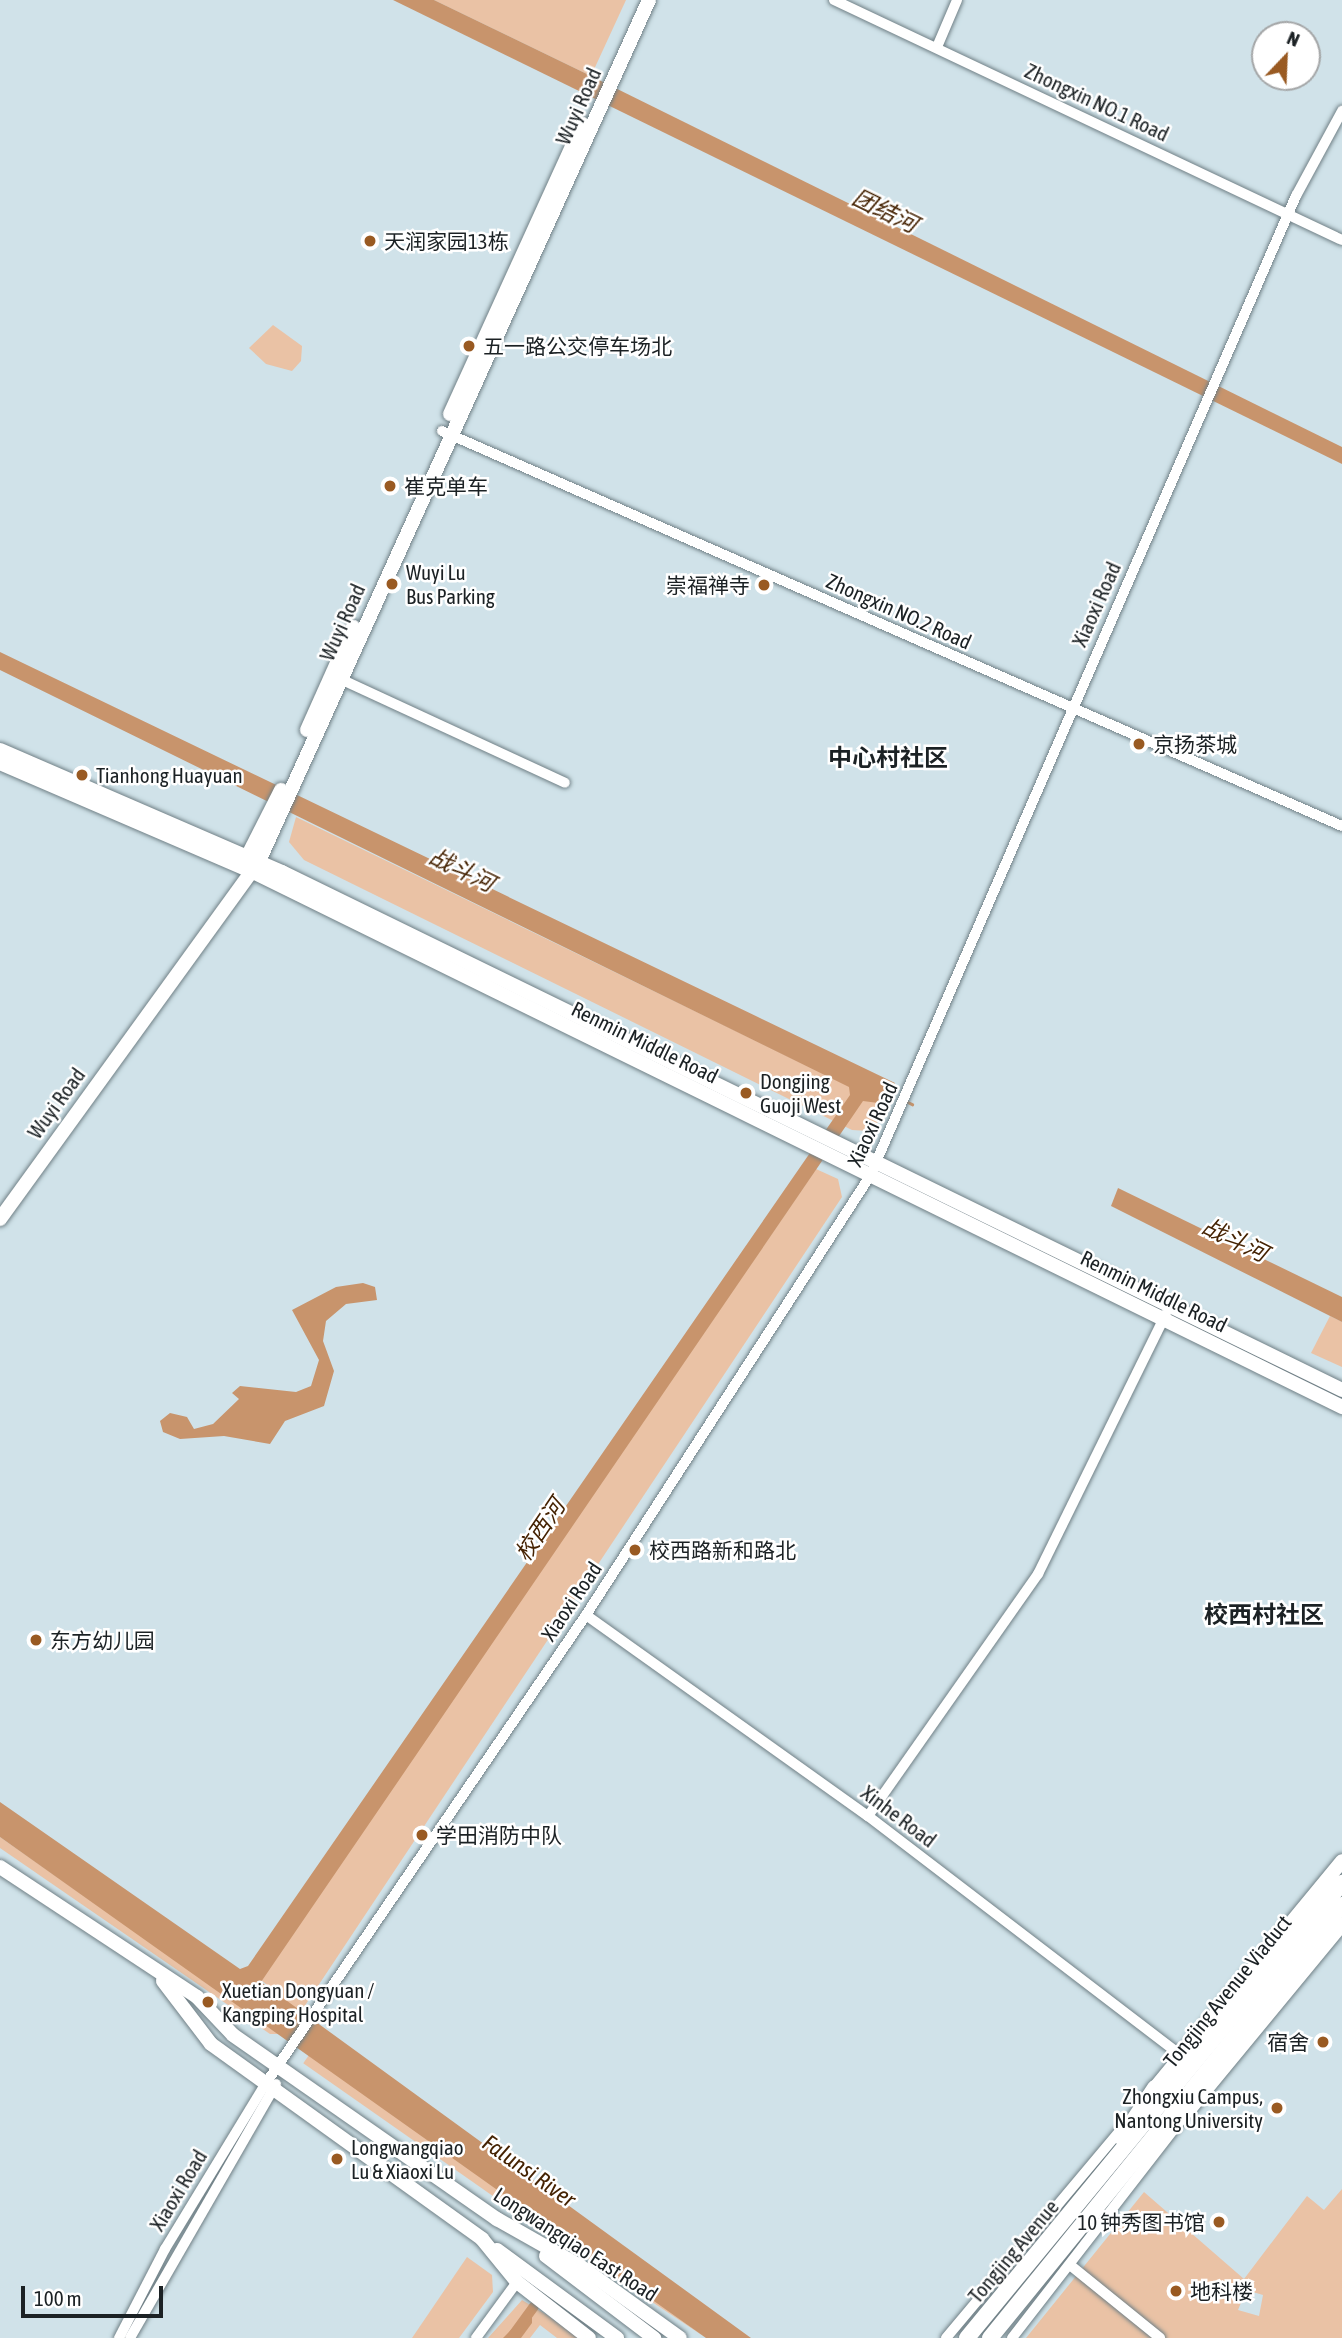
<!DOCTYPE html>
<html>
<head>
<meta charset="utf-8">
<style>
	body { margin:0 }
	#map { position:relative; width:1342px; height:2338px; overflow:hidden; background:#d0e2e9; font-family:"Asap Condensed","Noto Sans SC",sans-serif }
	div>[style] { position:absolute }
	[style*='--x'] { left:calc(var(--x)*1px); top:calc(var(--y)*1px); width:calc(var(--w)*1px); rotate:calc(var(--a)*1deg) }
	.green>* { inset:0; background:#eac2a5; transform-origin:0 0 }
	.water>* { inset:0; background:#c8946c }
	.stream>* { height:2.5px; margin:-1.25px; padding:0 1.25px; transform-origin:1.25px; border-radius:1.25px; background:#c8946c }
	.canal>* { height:10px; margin:-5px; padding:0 5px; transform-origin:5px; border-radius:5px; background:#c8946c }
	.roads { filter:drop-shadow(0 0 2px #708086) drop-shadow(0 0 2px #708086) }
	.minor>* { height:10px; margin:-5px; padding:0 5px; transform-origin:5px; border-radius:5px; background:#fff }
	.major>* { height:14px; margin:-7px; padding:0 7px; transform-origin:7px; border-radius:7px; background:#fff }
	.highway>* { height:16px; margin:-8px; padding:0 8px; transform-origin:8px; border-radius:8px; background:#fff }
	.dots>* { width:19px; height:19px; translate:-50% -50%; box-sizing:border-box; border:4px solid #fff; border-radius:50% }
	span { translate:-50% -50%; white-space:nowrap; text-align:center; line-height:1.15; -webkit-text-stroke:5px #fff; paint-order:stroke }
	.street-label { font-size:21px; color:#1b2124 }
	.poi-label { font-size:21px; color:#1b2124 }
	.left { translate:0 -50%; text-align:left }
	.right { translate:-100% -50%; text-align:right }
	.water-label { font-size:23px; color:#452303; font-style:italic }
	.quarter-label { font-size:24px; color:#1b2124; font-weight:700 }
	.north { position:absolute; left:1251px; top:21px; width:70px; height:70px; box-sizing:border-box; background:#fff; border:2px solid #a4a6a7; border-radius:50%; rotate:23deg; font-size:19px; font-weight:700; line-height:28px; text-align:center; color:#1b2124 }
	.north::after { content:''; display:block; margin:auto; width:24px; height:32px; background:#995a22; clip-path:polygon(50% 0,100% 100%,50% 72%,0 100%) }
	.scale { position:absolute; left:21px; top:2286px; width:142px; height:32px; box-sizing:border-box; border:4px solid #1b2124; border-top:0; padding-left:9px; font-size:21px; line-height:24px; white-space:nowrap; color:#1b2124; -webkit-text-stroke:5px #fff; paint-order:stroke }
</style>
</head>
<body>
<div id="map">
	<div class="green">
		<i style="clip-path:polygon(434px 0,626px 0,591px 76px)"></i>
		<i style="clip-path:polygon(273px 325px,302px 346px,301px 361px,292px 371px,266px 364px,249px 348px)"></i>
		<i style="clip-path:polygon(296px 817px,886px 1104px,880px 1120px,869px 1131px,852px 1130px,304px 860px,289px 842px)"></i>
		<i style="clip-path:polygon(816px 1169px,838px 1179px,842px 1197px,300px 2013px,261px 1980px)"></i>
		<i style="clip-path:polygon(1330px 1316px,1342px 1322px,1342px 1367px,1311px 1353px)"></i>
		<i style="clip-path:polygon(0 1837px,214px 1987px,280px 2034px,270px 2034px,0 1848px)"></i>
		<i style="left:309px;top:2055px;width:321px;height:10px;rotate:35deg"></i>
		<i style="clip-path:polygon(evenodd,1342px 2189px,1342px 2338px,1026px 2338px,1144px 2192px,1244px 2279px,1307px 2196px,1324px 2210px,1342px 2189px,1246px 2290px,1263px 2295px,1259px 2316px,1238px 2310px,1246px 2290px)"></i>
		<i style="clip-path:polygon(588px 2253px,706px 2338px,582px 2255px)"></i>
		<i style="clip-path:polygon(467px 2257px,492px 2275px,493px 2292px,459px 2338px,412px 2338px)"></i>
		<i style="clip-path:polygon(522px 2300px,547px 2315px,578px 2338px,557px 2338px,540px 2325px,530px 2338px,488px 2338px)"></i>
	</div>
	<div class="water">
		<i style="clip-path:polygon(393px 0,434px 0,591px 76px,1342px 447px,1342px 464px)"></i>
		<i style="clip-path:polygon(0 652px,895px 1083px,886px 1104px,863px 1101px,261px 1982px,751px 2338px,706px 2338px,0 1837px,0 1802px,240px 1969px,248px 1966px,850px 1095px,849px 1087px,0 670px)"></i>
		<i style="clip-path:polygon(1118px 1188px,1342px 1297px,1342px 1322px,1111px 1206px)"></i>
		<i style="clip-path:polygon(363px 1283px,375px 1287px,377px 1300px,346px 1304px,326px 1321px,323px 1341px,334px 1371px,324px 1406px,285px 1421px,270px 1444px,224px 1436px,180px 1439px,163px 1432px,160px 1421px,170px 1413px,187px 1417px,194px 1429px,213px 1424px,239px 1399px,232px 1393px,240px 1386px,296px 1392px,311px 1386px,319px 1360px,292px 1310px,336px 1287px)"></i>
		<i style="clip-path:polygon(532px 2309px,532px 2323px,521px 2338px,503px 2338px)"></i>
	</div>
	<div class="stream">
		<i style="--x:906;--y:1101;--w:7;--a:27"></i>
	</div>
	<div class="canal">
		<i style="--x:511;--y:2338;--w:39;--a:-54"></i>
	</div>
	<div class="roads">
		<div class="minor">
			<i style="--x:834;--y:0;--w:562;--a:25.29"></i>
			<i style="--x:937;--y:47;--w:51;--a:-66.9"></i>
			<i style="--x:442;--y:431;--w:983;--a:23.7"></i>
			<i style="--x:336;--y:677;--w:252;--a:24.8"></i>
			<i style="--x:586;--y:1615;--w:346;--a:35.5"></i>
			<i style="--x:868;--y:1816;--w:395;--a:37.4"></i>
			<i style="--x:868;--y:1816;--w:296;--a:-54.9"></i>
			<i style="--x:1038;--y:1574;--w:290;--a:-63.8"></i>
			<i style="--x:1070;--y:2265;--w:116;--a:39"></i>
			<i style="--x:119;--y:2338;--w:100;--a:-62.7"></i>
			<i style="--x:165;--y:2249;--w:191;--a:-58.7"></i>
			<i style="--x:264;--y:2086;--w:571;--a:-55.64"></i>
			<i style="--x:586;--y:1615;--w:523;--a:-57.1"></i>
			<i style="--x:870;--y:1176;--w:1069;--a:-66.51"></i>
			<i style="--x:1296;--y:196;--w:97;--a:-61.6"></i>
			<i style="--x:130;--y:2338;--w:293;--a:-60.1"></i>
			<i style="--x:476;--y:2338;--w:69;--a:-53.8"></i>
			<i style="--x:946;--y:2338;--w:274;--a:-50"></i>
			<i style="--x:1012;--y:2338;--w:287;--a:-52.2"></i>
		</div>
		<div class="major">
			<i style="--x:450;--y:414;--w:319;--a:-65.5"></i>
			<i style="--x:307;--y:730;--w:113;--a:-65.9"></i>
			<i style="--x:0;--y:750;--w:307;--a:23.4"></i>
			<i style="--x:282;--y:872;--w:1180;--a:26.04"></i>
			<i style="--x:0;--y:763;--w:273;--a:23.3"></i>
			<i style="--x:251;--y:871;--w:1216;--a:26.16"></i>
			<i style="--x:244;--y:863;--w:82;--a:-63.1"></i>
			<i style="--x:0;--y:1219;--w:442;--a:-54.1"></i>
			<i style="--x:259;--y:861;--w:945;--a:-65.63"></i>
			<i style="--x:0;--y:1867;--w:236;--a:33.4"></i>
			<i style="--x:197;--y:1997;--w:52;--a:46.5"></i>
			<i style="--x:233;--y:2035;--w:322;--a:34.9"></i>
			<i style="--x:497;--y:2219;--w:95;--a:29.5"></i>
			<i style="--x:580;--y:2266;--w:123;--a:35.8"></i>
			<i style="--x:163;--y:1981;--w:79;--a:52.7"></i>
			<i style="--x:211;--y:2044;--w:334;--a:35.7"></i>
			<i style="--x:482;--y:2239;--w:55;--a:50.9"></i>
			<i style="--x:517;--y:2282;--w:91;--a:37.9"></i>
			<i style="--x:1155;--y:2088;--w:294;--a:-50.5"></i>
			<i style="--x:1188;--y:2111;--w:242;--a:-50.5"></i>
			<i style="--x:497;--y:2250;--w:149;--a:36.3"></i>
			<i style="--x:546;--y:2256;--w:136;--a:37.2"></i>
		</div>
		<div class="highway">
			<i style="--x:1122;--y:2138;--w:60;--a:-56.6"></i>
			<i style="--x:967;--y:2338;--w:590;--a:-50.51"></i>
			<i style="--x:990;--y:2338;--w:558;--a:-50.89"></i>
		</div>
	</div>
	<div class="dots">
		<i style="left:370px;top:241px;background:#995a22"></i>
		<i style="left:469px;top:346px;background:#995a22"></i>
		<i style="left:390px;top:486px;background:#995a22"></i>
		<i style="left:392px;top:584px;background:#995a22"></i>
		<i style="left:764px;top:585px;background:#995a22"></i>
		<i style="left:1139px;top:744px;background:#995a22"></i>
		<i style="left:82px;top:775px;background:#995a22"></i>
		<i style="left:746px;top:1093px;background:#995a22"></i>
		<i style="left:635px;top:1550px;background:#995a22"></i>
		<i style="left:36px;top:1640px;background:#995a22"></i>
		<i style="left:422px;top:1835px;background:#995a22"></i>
		<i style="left:208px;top:2002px;background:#995a22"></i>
		<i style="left:1323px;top:2042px;background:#995a22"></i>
		<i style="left:1277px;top:2108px;background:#995a22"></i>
		<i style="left:337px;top:2159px;background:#995a22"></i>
		<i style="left:1219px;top:2222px;background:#995a22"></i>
		<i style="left:1176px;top:2291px;background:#995a22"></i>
	</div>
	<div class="street-label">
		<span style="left:1097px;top:102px;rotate:25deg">Zhongxin NO.1 Road</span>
		<span style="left:578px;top:106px;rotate:-66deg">Wuyi Road</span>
		<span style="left:1096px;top:604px;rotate:-66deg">Xiaoxi Road</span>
		<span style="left:899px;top:611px;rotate:24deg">Zhongxin NO.2 Road</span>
		<span style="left:342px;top:622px;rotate:-66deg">Wuyi Road</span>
		<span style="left:645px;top:1042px;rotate:26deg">Renmin Middle Road</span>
		<span style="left:56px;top:1103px;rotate:-54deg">Wuyi Road</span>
		<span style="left:872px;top:1124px;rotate:-65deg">Xiaoxi Road</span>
		<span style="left:1154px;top:1291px;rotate:26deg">Renmin Middle Road</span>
		<span style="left:571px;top:1601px;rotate:-56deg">Xiaoxi Road</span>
		<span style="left:899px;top:1816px;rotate:37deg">Xinhe Road</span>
		<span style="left:1227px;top:1991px;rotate:-51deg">Tongjing Avenue Viaduct</span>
		<span style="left:178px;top:2190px;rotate:-59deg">Xiaoxi Road</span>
		<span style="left:576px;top:2244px;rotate:33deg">Longwangqiao East Road</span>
		<span style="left:1013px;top:2251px;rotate:-50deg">Tongjing Avenue</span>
	</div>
	<div class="poi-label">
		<span class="left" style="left:384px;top:241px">天润家园13栋</span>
		<span class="left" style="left:483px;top:346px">五一路公交停车场北</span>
		<span class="left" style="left:404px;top:486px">崔克单车</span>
		<span class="left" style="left:406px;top:584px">Wuyi Lu<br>Bus Parking</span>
		<span class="right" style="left:750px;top:585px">崇福禅寺</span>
		<span class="left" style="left:1153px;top:744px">京扬茶城</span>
		<span class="left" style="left:96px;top:775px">Tianhong Huayuan</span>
		<span class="left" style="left:760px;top:1093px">Dongjing<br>Guoji West</span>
		<span class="left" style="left:649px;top:1550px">校西路新和路北</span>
		<span class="left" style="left:50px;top:1640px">东方幼儿园</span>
		<span class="left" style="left:436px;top:1835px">学田消防中队</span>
		<span class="left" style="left:222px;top:2002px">Xuetian Dongyuan /<br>Kangping Hospital</span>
		<span class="right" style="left:1309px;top:2042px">宿舍</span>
		<span class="right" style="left:1263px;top:2108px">Zhongxiu Campus,<br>Nantong University</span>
		<span class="left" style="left:351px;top:2159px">Longwangqiao<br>Lu &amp; Xiaoxi Lu</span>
		<span class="right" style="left:1205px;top:2222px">10 钟秀图书馆</span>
		<span class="left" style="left:1190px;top:2291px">地科楼</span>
	</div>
	<div class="water-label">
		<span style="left:885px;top:211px;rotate:26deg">团结河</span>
		<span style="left:462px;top:870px;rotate:26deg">战斗河</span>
		<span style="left:1235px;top:1240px;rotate:26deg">战斗河</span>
		<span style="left:540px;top:1530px;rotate:-56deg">校西河</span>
		<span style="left:529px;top:2171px;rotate:35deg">Falunsi River</span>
	</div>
	<div class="quarter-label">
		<span style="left:888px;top:758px">中心村社区</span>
		<span style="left:1264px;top:1615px">校西村社区</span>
	</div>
	<div class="north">N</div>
	<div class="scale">100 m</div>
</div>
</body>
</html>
